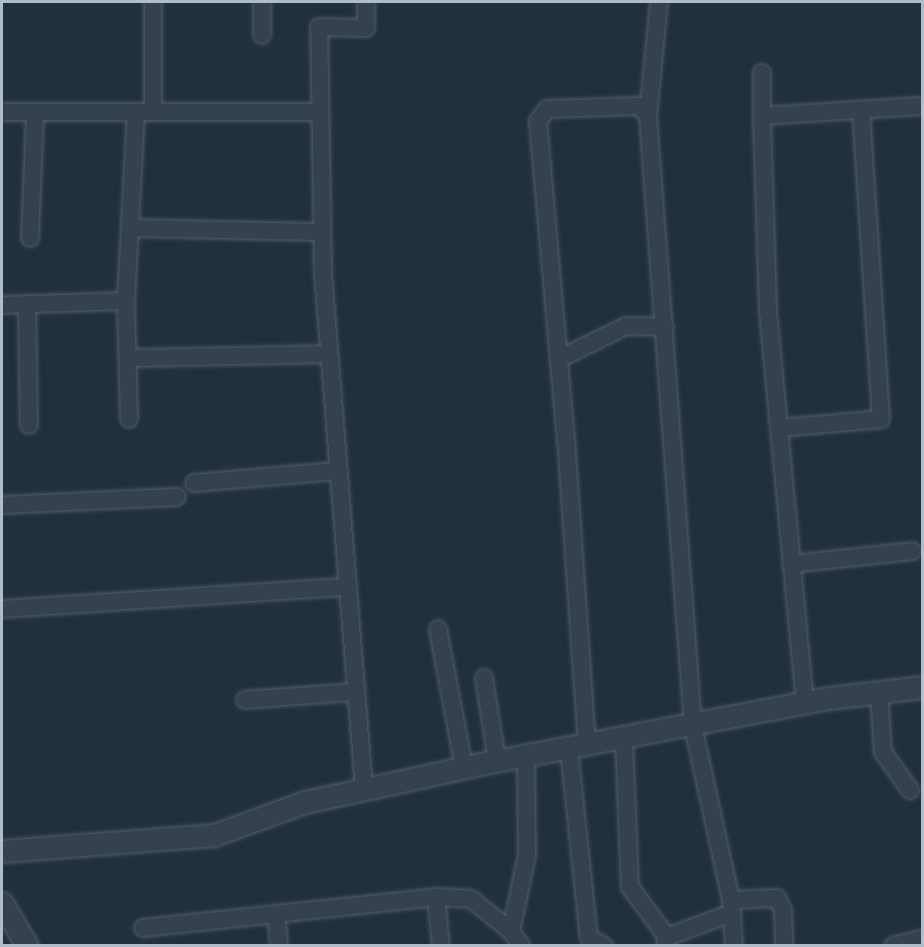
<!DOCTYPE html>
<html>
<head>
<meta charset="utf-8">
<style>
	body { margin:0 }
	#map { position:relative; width:924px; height:947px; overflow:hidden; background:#21303f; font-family:Raleway,sans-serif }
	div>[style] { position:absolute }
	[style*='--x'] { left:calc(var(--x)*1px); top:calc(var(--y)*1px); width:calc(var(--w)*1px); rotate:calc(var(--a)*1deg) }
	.roads { filter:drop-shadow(0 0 2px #515c69) drop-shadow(0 0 2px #515c69) }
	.minor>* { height:16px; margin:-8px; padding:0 8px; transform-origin:8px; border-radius:8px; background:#36414e }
	.tertiary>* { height:21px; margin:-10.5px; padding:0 10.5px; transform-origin:10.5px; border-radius:10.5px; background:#36414e }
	span { translate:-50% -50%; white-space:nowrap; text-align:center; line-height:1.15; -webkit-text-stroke:4.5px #1b2633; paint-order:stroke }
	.frame { position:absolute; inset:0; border:3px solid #b1bcca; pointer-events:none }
</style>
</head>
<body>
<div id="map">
	<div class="roads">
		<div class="minor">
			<i style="--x:262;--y:2;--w:33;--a:90"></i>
			<i style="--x:659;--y:2;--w:115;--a:95.5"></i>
			<i style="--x:648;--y:116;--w:612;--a:85.78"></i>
			<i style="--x:693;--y:726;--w:178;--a:77.7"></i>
			<i style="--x:731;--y:900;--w:46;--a:86.3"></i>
			<i style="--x:2;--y:112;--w:318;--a:0"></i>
			<i style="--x:153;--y:112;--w:110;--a:-90"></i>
			<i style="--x:762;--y:116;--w:43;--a:-90"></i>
			<i style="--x:130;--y:228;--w:192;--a:1.2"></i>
			<i style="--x:30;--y:238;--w:125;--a:-87.7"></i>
			<i style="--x:27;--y:304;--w:121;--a:89.1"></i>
			<i style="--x:2;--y:305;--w:124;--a:-1.8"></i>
			<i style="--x:128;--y:358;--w:200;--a:-1.1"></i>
			<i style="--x:559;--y:359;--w:75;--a:-26.2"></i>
			<i style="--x:626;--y:326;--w:39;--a:1"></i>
			<i style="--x:129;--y:419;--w:118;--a:-91.5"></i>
			<i style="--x:126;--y:301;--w:189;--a:-87"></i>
			<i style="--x:779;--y:428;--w:102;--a:-5"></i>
			<i style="--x:881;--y:419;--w:310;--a:-93.7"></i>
			<i style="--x:194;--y:483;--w:143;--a:-4.8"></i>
			<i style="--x:2;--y:505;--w:175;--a:-2.6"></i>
			<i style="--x:791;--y:564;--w:122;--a:-6.1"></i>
			<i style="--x:2;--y:609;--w:345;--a:-3.7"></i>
			<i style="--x:438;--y:629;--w:141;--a:79.4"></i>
			<i style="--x:484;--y:678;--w:84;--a:81.1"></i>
			<i style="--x:879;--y:692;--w:60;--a:86.2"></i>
			<i style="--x:883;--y:752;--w:47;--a:54.6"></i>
			<i style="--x:245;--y:700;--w:110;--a:-4.2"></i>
			<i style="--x:805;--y:703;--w:395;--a:-95.4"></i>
			<i style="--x:768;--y:310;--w:194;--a:-91.8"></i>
			<i style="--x:762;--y:116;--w:160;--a:-3.6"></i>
			<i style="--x:624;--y:739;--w:148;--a:87.7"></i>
			<i style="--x:630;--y:887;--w:62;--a:53.5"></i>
			<i style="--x:587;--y:746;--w:306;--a:-93.9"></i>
			<i style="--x:566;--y:441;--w:321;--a:-95"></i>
			<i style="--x:538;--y:121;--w:15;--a:-53"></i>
			<i style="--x:547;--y:109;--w:92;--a:-1.9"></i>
			<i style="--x:639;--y:106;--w:13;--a:48"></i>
			<i style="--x:569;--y:749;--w:190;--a:84"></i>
			<i style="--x:589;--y:938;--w:17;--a:28"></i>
			<i style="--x:364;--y:789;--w:518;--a:-94.54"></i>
			<i style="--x:323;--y:273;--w:246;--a:-90.9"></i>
			<i style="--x:319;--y:27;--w:47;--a:1.2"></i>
			<i style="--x:366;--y:28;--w:26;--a:-90"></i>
			<i style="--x:436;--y:897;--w:49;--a:84.2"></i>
			<i style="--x:731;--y:900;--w:46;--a:-2.5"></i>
			<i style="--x:777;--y:898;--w:13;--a:63"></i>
			<i style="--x:783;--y:910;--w:36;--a:88"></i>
			<i style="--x:276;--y:915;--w:31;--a:84"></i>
			<i style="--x:143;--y:928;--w:295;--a:-6"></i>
			<i style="--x:436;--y:897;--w:35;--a:3"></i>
			<i style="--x:471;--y:899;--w:51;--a:38.7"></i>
			<i style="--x:511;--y:931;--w:18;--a:56"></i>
			<i style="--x:511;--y:931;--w:78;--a:-78.1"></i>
			<i style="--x:527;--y:855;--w:99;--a:-90.6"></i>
			<i style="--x:665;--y:946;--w:9;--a:-77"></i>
			<i style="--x:667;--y:937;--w:69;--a:-20.3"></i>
			<i style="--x:893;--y:946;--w:30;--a:-14"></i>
		</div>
		<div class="tertiary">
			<i style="--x:2;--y:851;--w:213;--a:-4.3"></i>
			<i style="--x:214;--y:835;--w:97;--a:-19.9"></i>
			<i style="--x:305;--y:802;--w:189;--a:-12.2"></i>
			<i style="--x:490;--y:762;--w:346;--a:-10.7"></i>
			<i style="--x:830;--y:698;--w:93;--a:-6.8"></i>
			<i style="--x:2;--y:903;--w:50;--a:59.8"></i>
		</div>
	</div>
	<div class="frame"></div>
</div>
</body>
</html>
